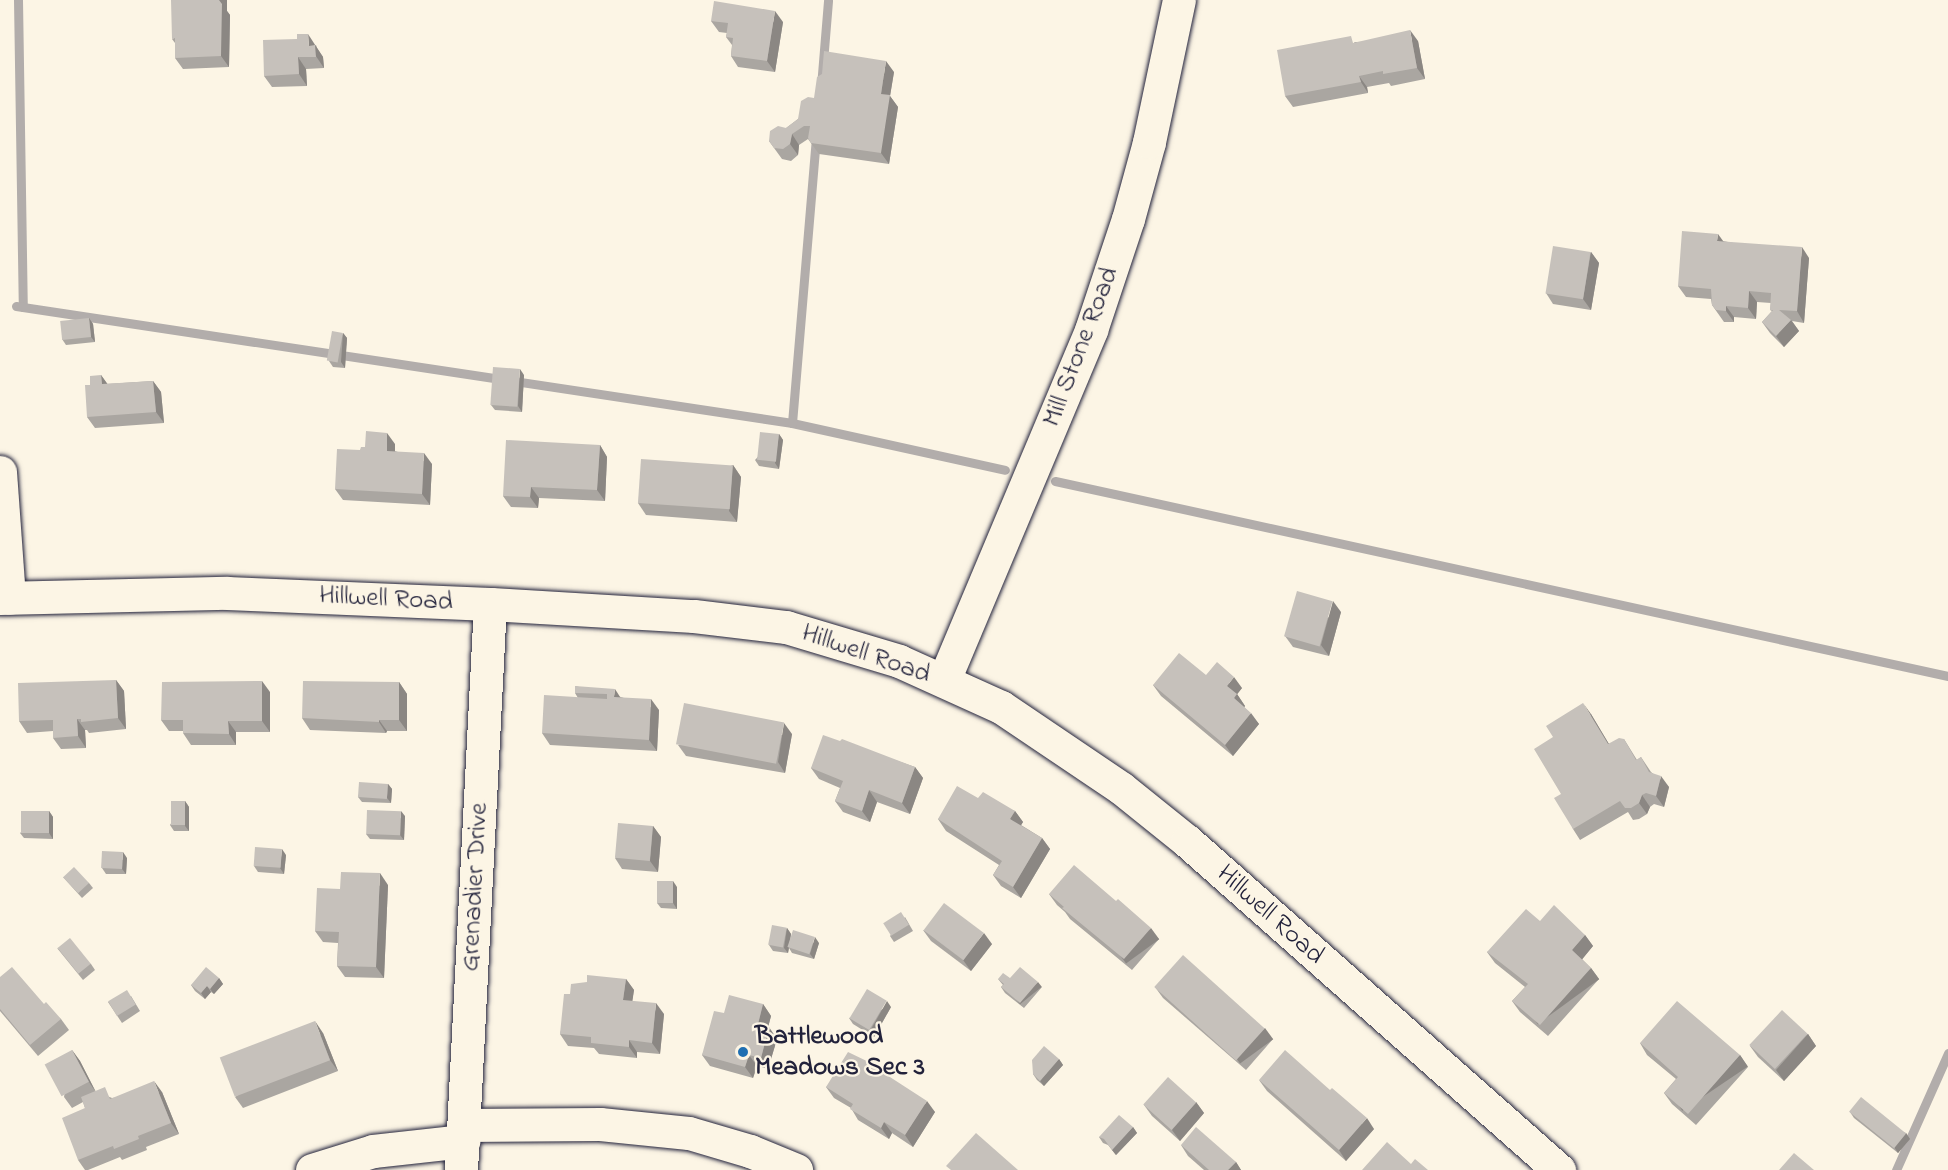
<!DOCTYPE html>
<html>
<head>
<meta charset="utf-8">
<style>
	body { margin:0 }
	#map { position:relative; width:1948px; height:1170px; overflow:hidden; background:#fcf5e5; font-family:"Indie Flower",sans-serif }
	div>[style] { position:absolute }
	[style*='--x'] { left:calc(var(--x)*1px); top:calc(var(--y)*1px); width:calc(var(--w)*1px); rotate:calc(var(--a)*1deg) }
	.stream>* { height:9px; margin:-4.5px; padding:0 4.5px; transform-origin:4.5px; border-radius:4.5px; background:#b2adab }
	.roads { filter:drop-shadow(0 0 2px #22223b) drop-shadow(0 0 2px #22223b) }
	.street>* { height:33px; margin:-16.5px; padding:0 16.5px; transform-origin:16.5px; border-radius:16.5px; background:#fcf5e5 }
	.secondary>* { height:33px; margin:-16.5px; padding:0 16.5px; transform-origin:16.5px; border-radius:16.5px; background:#fcf5e5 }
	.wall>* { inset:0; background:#aaa6a1 }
	.shaded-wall>* { inset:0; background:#8b8783; transform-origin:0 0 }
	.building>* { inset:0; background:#c6c1bb; transform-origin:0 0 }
	.dots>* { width:16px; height:16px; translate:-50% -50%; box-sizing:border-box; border:3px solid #fcf5e5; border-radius:50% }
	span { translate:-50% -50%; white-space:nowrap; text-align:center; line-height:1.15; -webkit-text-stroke:4.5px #fcf5e5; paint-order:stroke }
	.street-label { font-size:27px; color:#22223b }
	.poi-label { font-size:27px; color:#22223b; font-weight:700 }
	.left { translate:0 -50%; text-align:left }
</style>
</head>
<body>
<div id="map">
	<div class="stream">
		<i style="--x:18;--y:0;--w:307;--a:89.1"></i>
		<i style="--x:821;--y:86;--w:86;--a:-85.3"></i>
		<i style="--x:16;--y:306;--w:785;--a:8.57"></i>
		<i style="--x:792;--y:423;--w:218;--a:12.4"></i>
		<i style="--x:792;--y:423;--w:286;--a:-85.2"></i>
		<i style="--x:1055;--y:481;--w:914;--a:12.32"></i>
		<i style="--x:1896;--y:1170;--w:128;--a:-66"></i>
	</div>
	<div class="roads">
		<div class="street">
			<i style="--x:0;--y:472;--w:126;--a:85.9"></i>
			<i style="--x:944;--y:680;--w:380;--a:-67.2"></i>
			<i style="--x:1091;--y:330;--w:117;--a:-71.6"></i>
			<i style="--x:1128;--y:219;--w:80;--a:-74.7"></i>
			<i style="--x:1149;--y:142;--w:145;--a:-78.1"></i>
			<i style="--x:464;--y:1125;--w:136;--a:-0.4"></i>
			<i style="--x:600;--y:1124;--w:89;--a:5.8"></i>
			<i style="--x:689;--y:1133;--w:64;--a:16.4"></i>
			<i style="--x:750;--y:1151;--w:50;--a:22.4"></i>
			<i style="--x:312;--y:1170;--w:64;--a:-17.3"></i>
			<i style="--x:373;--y:1151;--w:91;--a:-6.3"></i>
			<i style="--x:461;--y:1170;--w:567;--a:-87.07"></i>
		</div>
		<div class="secondary">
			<i style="--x:0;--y:598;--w:227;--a:-1.3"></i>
			<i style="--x:227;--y:593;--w:263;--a:2.4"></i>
			<i style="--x:490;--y:604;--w:204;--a:3.4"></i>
			<i style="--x:694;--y:616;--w:93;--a:6.8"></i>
			<i style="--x:786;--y:627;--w:118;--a:16.7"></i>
			<i style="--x:899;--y:661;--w:112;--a:24.3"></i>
			<i style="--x:1001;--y:707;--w:145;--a:34"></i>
			<i style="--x:1121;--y:788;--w:85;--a:38.8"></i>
			<i style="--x:1187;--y:841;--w:497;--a:41.5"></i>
		</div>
	</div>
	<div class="wall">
		<i style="clip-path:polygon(227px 11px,230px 15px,229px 67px,183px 69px,175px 58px,175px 43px,172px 39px)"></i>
		<i style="clip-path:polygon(711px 21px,783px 22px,775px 72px,738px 67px,731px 56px,732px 45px,726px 37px,727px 33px,719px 32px)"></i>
		<i style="clip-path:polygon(1418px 41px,1425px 79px,1391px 86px,1389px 83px,1367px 87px,1368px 93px,1293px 107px,1285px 96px,1355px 42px)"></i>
		<i style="clip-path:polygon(316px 45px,317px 48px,323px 57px,324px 68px,306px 69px,307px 86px,272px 87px,264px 76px)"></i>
		<i style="clip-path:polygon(894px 72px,890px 96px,898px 107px,889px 164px,819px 154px,808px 139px,799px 145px,798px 155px,791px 161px,782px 159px,769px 141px,798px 119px,814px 98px)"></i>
		<i style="clip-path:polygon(1723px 241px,1809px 258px,1804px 323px,1792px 321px,1799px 331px,1784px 347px,1770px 333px,1762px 322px,1772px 311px,1770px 310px,1771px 303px,1757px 302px,1756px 319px,1734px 317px,1734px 322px,1724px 322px,1712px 305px,1711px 299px,1686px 297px,1678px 286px)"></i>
		<i style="clip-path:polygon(1591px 252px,1599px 263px,1591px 310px,1553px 304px,1546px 293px)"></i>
		<i style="clip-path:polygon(89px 318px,93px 324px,95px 342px,66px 345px,62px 339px)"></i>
		<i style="clip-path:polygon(343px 333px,347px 338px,345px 368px,333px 367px,329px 361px)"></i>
		<i style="clip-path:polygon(101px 375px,107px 384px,153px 381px,161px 392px,164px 423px,95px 428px,87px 417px)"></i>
		<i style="clip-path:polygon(524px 375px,522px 412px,495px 410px,491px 405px)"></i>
		<i style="clip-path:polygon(779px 434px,783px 440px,779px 469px,759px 466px,755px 460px)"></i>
		<i style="clip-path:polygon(395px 444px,395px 451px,432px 464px,430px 505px,343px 500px,335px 489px,360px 450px,365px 447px)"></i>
		<i style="clip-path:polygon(600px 445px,607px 457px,605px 501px,539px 498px,538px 508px,511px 507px,503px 496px)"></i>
		<i style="clip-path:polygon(733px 465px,741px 477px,737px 522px,646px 515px,638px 503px)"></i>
		<i style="clip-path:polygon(1341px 612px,1329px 656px,1293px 647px,1285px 636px)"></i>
		<i style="clip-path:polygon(1206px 675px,1242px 688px,1237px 694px,1245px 706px,1244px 707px,1259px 724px,1233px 756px,1161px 696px,1153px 685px)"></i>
		<i style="clip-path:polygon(116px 680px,124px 691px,126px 729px,89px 733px,87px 730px,85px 730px,86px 748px,61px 749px,53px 738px,53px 731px,27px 733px,19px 721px)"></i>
		<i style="clip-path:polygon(399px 682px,407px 694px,407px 731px,387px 731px,386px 733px,310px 730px,302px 718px)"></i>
		<i style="clip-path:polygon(575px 686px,621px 697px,659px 710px,657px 751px,550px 745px,542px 733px,578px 698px,575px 693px)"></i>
		<i style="clip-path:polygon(270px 692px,270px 732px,236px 732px,236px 745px,191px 745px,183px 733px,183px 731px,169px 731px,161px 720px)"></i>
		<i style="clip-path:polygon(1591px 714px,1609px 744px,1624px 739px,1637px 760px,1641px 757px,1651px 772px,1669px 787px,1664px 807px,1654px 804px,1650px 807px,1647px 814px,1639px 819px,1633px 820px,1628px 812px,1580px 840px,1573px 829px,1561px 794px)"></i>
		<i style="clip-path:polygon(792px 734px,785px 773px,686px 756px,678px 745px)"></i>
		<i style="clip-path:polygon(840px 741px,915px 767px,923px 778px,910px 814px,877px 802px,870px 822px,843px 812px,835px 801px,840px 788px,819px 779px,811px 768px)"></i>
		<i style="clip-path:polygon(388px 784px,392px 789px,391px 803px,362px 802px,358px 797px)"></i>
		<i style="clip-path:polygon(978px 798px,1015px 811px,1023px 822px,1021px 825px,1042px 838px,1050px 849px,1021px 898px,1001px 886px,993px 875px,999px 865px,946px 831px,938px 819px)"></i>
		<i style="clip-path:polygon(185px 801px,189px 807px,189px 831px,174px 831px,170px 825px)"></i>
		<i style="clip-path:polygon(49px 811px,53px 817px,53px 839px,24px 838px,20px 833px)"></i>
		<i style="clip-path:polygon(405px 816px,404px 840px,370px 839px,366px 834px)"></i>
		<i style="clip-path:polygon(653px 826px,661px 837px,658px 872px,622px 869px,615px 858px)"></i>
		<i style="clip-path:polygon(286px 855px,284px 874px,258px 872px,254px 866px)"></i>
		<i style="clip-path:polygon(127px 858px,126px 874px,106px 874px,102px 868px)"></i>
		<i style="clip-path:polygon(63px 877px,89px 883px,93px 888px,82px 898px)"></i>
		<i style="clip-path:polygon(388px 885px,384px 978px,345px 977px,337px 966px,338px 943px,323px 942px,315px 931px,340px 889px)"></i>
		<i style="clip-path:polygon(677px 887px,677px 909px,661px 908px,657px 903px)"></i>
		<i style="clip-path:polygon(1049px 894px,1116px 901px,1159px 939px,1132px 970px,1070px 919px,1065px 912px,1057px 905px)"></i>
		<i style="clip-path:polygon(905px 917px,913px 931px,894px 942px,890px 936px)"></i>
		<i style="clip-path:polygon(1540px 921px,1585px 935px,1593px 946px,1582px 959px,1591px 968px,1599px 979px,1548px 1036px,1520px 1012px,1512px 1001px,1525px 987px,1495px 963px,1487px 952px)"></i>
		<i style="clip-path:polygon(787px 928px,791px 934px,790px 944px,819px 943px,814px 959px,792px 953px,789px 948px,788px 953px,773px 951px,769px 945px)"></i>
		<i style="clip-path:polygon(923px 930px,992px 944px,971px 971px,931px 941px)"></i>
		<i style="clip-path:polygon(57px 948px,91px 964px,95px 970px,83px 980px)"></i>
		<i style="clip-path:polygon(0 977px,61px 1019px,69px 1030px,38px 1056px,0 1011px)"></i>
		<i style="clip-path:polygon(219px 978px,223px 984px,214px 994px,211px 992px,205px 999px,195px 991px,191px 985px)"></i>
		<i style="clip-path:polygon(626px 979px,634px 990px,632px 1001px,664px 1014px,660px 1054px,637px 1052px,637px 1058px,599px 1054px,594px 1048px,568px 1046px,560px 1034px,570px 994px)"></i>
		<i style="clip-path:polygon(998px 979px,1042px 987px,1024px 1008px,1005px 993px,1001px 987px,1003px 985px)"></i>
		<i style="clip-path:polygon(1155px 987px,1273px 1039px,1246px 1070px,1163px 998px)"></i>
		<i style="clip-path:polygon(131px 996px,140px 1011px,122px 1023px,108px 1002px)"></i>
		<i style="clip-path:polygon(763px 1004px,771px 1016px,768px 1027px,777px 1039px,768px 1069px,757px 1066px,753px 1078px,710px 1066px,702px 1055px,724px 1013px)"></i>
		<i style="clip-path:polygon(891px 1007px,874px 1037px,853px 1024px,849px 1018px)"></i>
		<i style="clip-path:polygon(323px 1033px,338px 1071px,243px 1108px,235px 1097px)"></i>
		<i style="clip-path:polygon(1808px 1034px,1816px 1046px,1784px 1081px,1758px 1057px,1750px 1046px)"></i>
		<i style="clip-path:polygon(1640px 1043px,1740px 1055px,1748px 1067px,1696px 1125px,1672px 1104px,1664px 1093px,1676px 1079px,1647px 1055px)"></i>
		<i style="clip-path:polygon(72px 1050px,80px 1061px,95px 1091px,112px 1098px,162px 1092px,179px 1134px,146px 1147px,147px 1150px,122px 1160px,120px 1157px,88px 1170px,85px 1170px,78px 1160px,85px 1108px,83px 1102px,72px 1108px,64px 1097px)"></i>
		<i style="clip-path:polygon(1059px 1059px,1063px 1065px,1044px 1086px,1037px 1080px,1033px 1074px)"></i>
		<i style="clip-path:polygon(875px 1065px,879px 1070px,935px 1112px,913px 1147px,892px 1133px,889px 1139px,858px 1120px,851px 1108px,834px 1098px,826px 1087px)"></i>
		<i style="clip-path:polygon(1259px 1080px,1374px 1129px,1346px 1161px,1267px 1091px)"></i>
		<i style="clip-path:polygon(1196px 1102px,1204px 1113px,1180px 1141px,1152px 1116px,1144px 1105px)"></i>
		<i style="clip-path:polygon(1850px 1112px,1906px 1133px,1910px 1139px,1898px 1153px,1854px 1118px)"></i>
		<i style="clip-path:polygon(1133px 1127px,1137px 1133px,1116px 1155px,1108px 1145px,1103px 1143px,1099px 1137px)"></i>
		<i style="clip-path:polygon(1181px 1145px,1236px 1162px,1241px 1170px,1204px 1170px,1188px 1156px)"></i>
	</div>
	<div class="shaded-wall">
		<i style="clip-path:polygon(219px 0,227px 0,227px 11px,230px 15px,229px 67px,221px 56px)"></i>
		<i style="clip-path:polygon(775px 11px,783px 22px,775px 72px,767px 61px)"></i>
		<i style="clip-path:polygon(1410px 30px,1418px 41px,1425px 79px,1417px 68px)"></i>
		<i style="clip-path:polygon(308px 34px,323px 57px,324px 68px,309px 46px)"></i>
		<i style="clip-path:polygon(298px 57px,306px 69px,307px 86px,299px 74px)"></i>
		<i style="clip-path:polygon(886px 61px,894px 72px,890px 96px,898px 107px,889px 164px,881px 153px,881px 94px)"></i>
		<i style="clip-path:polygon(1359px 76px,1367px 87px,1368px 93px,1361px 82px)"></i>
		<i style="clip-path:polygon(792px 134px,799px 145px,798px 155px,790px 144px)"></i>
		<i style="clip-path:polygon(1718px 234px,1726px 245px,1717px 241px)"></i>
		<i style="clip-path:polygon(1802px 247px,1809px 258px,1804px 323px,1797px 311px)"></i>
		<i style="clip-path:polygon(1591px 252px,1599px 263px,1591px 310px,1583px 299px)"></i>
		<i style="clip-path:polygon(1749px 291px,1757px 302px,1756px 319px,1748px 308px)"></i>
		<i style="clip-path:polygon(1726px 306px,1734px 317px,1734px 322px,1726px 311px)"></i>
		<i style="clip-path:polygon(89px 318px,93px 324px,95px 342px,91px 337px)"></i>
		<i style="clip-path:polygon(1791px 320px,1799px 331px,1784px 347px,1776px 336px)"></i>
		<i style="clip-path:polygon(343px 333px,347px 338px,345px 368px,341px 362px)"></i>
		<i style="clip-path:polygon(520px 369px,524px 375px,522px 412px,518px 406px)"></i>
		<i style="clip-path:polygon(101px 375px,109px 386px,102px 384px)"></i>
		<i style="clip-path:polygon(153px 381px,161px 392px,164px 423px,156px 412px)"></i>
		<i style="clip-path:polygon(387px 433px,395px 444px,395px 462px,387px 451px)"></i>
		<i style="clip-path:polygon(779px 434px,783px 440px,779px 469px,775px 463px)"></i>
		<i style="clip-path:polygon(600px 445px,607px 457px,605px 501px,597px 490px)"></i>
		<i style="clip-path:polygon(424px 453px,432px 464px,430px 505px,422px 494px)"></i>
		<i style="clip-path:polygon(733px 465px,741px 477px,737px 522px,729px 511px)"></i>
		<i style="clip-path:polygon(531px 487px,539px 498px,538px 508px,530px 497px)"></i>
		<i style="clip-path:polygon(1333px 601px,1341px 612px,1329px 656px,1321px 645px)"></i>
		<i style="clip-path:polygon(1234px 677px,1242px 688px,1235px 697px,1227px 686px)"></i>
		<i style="clip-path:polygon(116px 680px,124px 691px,126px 729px,118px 718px)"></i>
		<i style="clip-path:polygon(262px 681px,270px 692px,270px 732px,262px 721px)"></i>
		<i style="clip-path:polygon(399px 682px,407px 694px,407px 731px,399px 720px)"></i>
		<i style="clip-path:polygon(615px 689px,622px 700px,614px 697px)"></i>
		<i style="clip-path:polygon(1237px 694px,1245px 706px,1242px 710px,1234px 698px)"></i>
		<i style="clip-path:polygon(651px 699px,659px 710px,657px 751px,649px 740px)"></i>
		<i style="clip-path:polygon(1583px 703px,1591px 714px,1616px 756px,1608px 744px)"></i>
		<i style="clip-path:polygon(1251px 713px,1259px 724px,1233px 756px,1225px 745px)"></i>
		<i style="clip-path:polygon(77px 719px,85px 730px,86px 748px,78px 736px)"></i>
		<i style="clip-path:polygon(379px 720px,387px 731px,386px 733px,379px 722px)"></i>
		<i style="clip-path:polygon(228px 721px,236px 732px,236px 745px,229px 734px)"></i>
		<i style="clip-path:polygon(784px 723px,792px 734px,785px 773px,778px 762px)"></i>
		<i style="clip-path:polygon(915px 767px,923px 778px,910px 814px,902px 803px)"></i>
		<i style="clip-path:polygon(1661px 776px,1669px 787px,1664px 807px,1656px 796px)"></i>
		<i style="clip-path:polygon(388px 784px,392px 789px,391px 803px,387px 798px)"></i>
		<i style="clip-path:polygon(869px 790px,877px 802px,870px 822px,862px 811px)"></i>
		<i style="clip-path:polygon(1642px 795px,1650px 807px,1647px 814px,1639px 803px)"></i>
		<i style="clip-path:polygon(185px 801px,189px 807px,189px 831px,185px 826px)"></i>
		<i style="clip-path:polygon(49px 811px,53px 817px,53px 839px,49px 833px)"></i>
		<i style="clip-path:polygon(401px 811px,405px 816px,404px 840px,400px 835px)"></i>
		<i style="clip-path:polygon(1015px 811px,1023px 822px,1018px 830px,1010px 819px)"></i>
		<i style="clip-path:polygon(653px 826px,661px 837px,658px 872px,650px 861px)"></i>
		<i style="clip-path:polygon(1042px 838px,1050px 849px,1021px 898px,1013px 887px)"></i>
		<i style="clip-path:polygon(282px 849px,286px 855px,284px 874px,280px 868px)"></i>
		<i style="clip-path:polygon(123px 852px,127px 858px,126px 874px,122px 869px)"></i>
		<i style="clip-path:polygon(380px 873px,388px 885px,384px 978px,376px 967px)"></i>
		<i style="clip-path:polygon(673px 881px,677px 887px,677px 909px,673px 903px)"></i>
		<i style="clip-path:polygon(787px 928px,791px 934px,788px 953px,784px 948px)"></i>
		<i style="left:1151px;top:928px;width:14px;height:41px;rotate:54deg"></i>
		<i style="clip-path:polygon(984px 933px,992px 944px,971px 971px,963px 960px)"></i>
		<i style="clip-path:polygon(1585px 935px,1593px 946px,1580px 962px,1572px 950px)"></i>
		<i style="clip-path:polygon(815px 937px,819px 943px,814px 959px,810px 954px)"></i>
		<i style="left:1591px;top:968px;width:14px;height:76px;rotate:54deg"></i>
		<i style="clip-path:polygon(219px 978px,223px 984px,214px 994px,210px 989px)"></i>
		<i style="clip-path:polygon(626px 979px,634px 990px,631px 1011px,623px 1000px)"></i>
		<i style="left:1038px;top:982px;width:6px;height:28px;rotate:51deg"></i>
		<i style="clip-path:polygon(207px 986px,211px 992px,205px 999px,201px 993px)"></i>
		<i style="clip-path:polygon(887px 1001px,891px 1007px,874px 1037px,870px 1031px)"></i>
		<i style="clip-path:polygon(656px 1003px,664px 1014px,660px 1054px,652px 1043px)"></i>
		<i style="clip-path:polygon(763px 1004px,771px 1016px,766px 1035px,758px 1024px)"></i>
		<i style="clip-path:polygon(315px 1021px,323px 1033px,338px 1071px,330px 1060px)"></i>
		<i style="clip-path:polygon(769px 1027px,777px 1039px,768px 1069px,761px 1058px)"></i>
		<i style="left:1265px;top:1028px;width:14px;height:41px;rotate:54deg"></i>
		<i style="clip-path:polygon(1808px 1034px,1816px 1046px,1784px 1081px,1776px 1070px)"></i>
		<i style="clip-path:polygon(629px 1040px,637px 1052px,637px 1058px,629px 1047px)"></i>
		<i style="clip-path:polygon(72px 1050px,80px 1061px,97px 1094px,89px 1082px)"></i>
		<i style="clip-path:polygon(749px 1055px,757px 1066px,753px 1078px,745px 1067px)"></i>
		<i style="left:1740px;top:1055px;width:14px;height:79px;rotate:56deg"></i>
		<i style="clip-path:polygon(1059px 1059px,1063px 1065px,1044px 1086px,1040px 1081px)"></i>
		<i style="clip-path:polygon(154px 1081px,162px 1092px,179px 1134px,171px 1123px)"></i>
		<i style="clip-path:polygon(927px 1101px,935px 1112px,913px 1147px,905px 1135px)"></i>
		<i style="clip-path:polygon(1196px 1102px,1204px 1113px,1180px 1141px,1172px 1130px)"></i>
		<i style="clip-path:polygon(1367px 1118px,1374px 1129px,1346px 1161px,1339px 1150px)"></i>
		<i style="clip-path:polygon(884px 1122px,892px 1133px,889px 1139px,881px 1128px)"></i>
		<i style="clip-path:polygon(1133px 1127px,1137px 1133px,1116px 1155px,1112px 1150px)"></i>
		<i style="clip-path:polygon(1906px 1133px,1910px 1139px,1898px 1153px,1894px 1147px)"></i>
		<i style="clip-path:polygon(1236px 1162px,1241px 1170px,1228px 1170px)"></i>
	</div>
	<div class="building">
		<i style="clip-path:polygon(171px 0,219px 0,222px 4px,221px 56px,175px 58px,175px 38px,172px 39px)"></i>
		<i style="clip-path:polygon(714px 1px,775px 11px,767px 61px,731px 56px,733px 38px,726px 37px,728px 23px,711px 21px)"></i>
		<i style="clip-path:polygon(1410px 30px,1417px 68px,1383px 74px,1383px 71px,1359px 76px,1361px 82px,1285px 96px,1277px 50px,1351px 36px,1353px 43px)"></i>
		<i style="clip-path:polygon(297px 34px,308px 34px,309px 46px,315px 45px,316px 57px,298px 57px,299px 74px,264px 76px,263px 40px,297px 39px)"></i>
		<i style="clip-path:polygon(824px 51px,886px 61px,881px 94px,890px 95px,881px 153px,811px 143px,808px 138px,810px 126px,804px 126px,792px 134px,790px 144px,783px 149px,774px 148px,769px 141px,770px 131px,778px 126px,786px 128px,798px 119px,801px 101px,808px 97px,814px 98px,817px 77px,822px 74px)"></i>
		<i style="clip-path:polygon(1682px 231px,1718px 234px,1717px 241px,1802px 247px,1797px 311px,1779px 310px,1791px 320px,1776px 336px,1762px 322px,1773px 310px,1770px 310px,1771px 293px,1749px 291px,1748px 308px,1726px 306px,1726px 311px,1716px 310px,1712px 305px,1711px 289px,1678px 286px)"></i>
		<i style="left:1553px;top:246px;width:38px;height:48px;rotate:9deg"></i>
		<i style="left:89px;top:318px;width:19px;height:29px;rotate:84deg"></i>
		<i style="left:332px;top:331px;width:11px;height:30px;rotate:10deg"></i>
		<i style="left:493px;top:367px;width:27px;height:38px;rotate:4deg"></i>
		<i style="clip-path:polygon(101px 375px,102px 384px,153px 381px,156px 412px,87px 417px,85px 385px,90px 385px,90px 376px)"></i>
		<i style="clip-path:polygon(366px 431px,387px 433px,387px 451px,424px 453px,422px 494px,335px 489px,337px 449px,360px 450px,361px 447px,365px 447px)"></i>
		<i style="left:760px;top:432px;width:19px;height:28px;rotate:6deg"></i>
		<i style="clip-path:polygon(506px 440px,600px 445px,597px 490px,531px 487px,530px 497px,503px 496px)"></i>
		<i style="left:641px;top:459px;width:92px;height:44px;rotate:4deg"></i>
		<i style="left:1297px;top:591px;width:37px;height:47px;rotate:16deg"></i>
		<i style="clip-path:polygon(1179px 653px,1206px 675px,1217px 662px,1234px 677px,1227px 686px,1237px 694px,1234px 698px,1251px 713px,1225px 745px,1153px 685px)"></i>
		<i style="clip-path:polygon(116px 680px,118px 718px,81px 722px,81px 719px,77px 719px,78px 736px,53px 738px,53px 720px,19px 721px,18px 683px)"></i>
		<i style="clip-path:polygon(262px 681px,262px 721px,228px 721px,229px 734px,183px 733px,183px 720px,161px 720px,162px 682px)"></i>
		<i style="clip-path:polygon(303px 681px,399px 682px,399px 720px,379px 720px,379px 722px,302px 718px)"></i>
		<i style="clip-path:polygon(575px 686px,615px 689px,614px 697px,651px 699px,649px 740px,542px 733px,544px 695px,607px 699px,607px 694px,575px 693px)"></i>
		<i style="left:684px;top:703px;width:102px;height:42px;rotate:11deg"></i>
		<i style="clip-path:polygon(1583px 703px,1608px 744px,1619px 738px,1624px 739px,1636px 760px,1641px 757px,1649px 772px,1661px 776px,1656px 796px,1646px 793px,1642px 795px,1639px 803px,1631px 808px,1625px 808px,1620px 801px,1573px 829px,1554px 798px,1561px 794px,1534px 749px,1553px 737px,1546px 726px)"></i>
		<i style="clip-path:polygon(823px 735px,840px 741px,842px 739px,915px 767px,902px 803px,869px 790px,862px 811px,835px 801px,843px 781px,811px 768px)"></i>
		<i style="left:359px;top:782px;width:29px;height:15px;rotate:4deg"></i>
		<i style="clip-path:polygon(957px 786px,978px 798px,983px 792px,1015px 811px,1010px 819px,1042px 838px,1013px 887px,993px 875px,1002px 861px,938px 819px)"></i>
		<i style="left:171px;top:801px;width:14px;height:24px"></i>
		<i style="left:367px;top:810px;width:34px;height:24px;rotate:2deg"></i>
		<i style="left:21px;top:811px;width:28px;height:22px"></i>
		<i style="left:618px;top:823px;width:35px;height:35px;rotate:5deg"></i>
		<i style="left:255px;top:847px;width:27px;height:19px;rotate:4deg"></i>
		<i style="left:102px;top:851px;width:21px;height:17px;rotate:3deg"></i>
		<i style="clip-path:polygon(1074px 865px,1116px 901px,1118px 899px,1151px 928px,1124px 959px,1062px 908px,1064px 907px,1049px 894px)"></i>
		<i style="left:74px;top:867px;width:22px;height:15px;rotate:47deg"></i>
		<i style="clip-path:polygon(341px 872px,380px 873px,376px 967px,337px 966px,339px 932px,315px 931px,317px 888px,340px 889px)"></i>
		<i style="left:657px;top:881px;width:16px;height:22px"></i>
		<i style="left:944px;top:903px;width:50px;height:34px;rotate:37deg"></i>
		<i style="clip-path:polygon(1554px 905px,1585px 935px,1572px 950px,1591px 968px,1540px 1025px,1512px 1001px,1528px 984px,1487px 952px,1526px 909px,1540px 921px)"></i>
		<i style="left:901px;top:912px;width:15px;height:21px;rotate:58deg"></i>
		<i style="left:772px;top:925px;width:15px;height:20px;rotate:11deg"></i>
		<i style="left:793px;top:930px;width:23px;height:18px;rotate:18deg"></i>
		<i style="left:70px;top:938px;width:33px;height:16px;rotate:51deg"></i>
		<i style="left:1183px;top:955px;width:110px;height:43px;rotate:42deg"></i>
		<i style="clip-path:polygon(12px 967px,44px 1004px,46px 1002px,61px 1019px,30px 1045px,0 1009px,0 977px)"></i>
		<i style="clip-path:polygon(206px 967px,219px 978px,210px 989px,207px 986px,201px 993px,191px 985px)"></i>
		<i style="clip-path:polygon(1020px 967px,1038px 982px,1020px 1003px,1001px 987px,1004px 984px,998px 979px,1003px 973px,1010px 978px)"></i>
		<i style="clip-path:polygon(587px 975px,626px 979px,623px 1000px,656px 1003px,652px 1043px,629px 1040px,629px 1047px,591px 1043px,591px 1037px,560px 1034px,564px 994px,570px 994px,571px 984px,587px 982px)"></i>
		<i style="left:867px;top:989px;width:23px;height:34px;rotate:31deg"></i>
		<i style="left:127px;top:990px;width:17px;height:22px;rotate:59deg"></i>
		<i style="clip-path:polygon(729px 995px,763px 1004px,758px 1024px,769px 1027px,761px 1058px,749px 1055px,745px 1067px,702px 1055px,714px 1011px,724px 1013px)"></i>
		<i style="clip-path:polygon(1677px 1001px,1740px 1055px,1688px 1114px,1664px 1093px,1678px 1077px,1640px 1043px)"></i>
		<i style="left:1782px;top:1010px;width:35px;height:48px;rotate:43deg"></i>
		<i style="left:315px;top:1021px;width:42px;height:102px;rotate:69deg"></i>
		<i style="clip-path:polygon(1044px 1046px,1059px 1059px,1040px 1081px,1033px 1074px,1032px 1060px)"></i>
		<i style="left:72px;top:1050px;width:36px;height:31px;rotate:62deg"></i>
		<i style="clip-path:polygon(1285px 1050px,1330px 1090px,1332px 1088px,1367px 1118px,1339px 1150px,1259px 1080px)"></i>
		<i style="clip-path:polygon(848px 1052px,875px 1065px,876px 1068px,927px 1101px,905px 1135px,884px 1122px,881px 1128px,850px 1109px,853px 1104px,826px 1087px)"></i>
		<i style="left:1168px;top:1077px;width:38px;height:37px;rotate:42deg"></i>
		<i style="clip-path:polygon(154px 1081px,171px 1123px,138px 1136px,139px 1139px,114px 1149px,113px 1146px,78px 1160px,62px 1118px,85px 1108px,81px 1097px,105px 1087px,110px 1099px)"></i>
		<i style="left:1861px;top:1097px;width:58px;height:19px;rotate:39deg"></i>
		<i style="clip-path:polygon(1119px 1115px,1133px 1127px,1112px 1150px,1104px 1139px,1099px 1137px)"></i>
		<i style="clip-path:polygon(1196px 1127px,1236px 1162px,1228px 1170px,1209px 1170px,1181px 1145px)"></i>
		<i style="clip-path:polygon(976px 1133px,1018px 1170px,951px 1170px,946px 1166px)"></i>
		<i style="clip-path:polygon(1387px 1142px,1411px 1164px,1415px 1159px,1428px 1170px,1362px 1170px)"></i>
		<i style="clip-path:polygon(1794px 1153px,1814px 1170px,1779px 1170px)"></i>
	</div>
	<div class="dots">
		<i style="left:743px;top:1052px;background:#1f6fb2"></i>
	</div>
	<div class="street-label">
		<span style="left:1081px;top:347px;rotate:-69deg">Mill Stone Road</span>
		<span style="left:386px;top:599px;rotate:3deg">Hillwell Road</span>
		<span style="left:866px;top:654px;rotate:19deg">Hillwell Road</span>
		<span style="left:475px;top:887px;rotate:-87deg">Grenadier Drive</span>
		<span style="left:1270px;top:915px;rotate:42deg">Hillwell Road</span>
	</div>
	<div class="poi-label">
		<span class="left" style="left:755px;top:1052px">Battlewood<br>Meadows Sec 3</span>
	</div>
</div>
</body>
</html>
